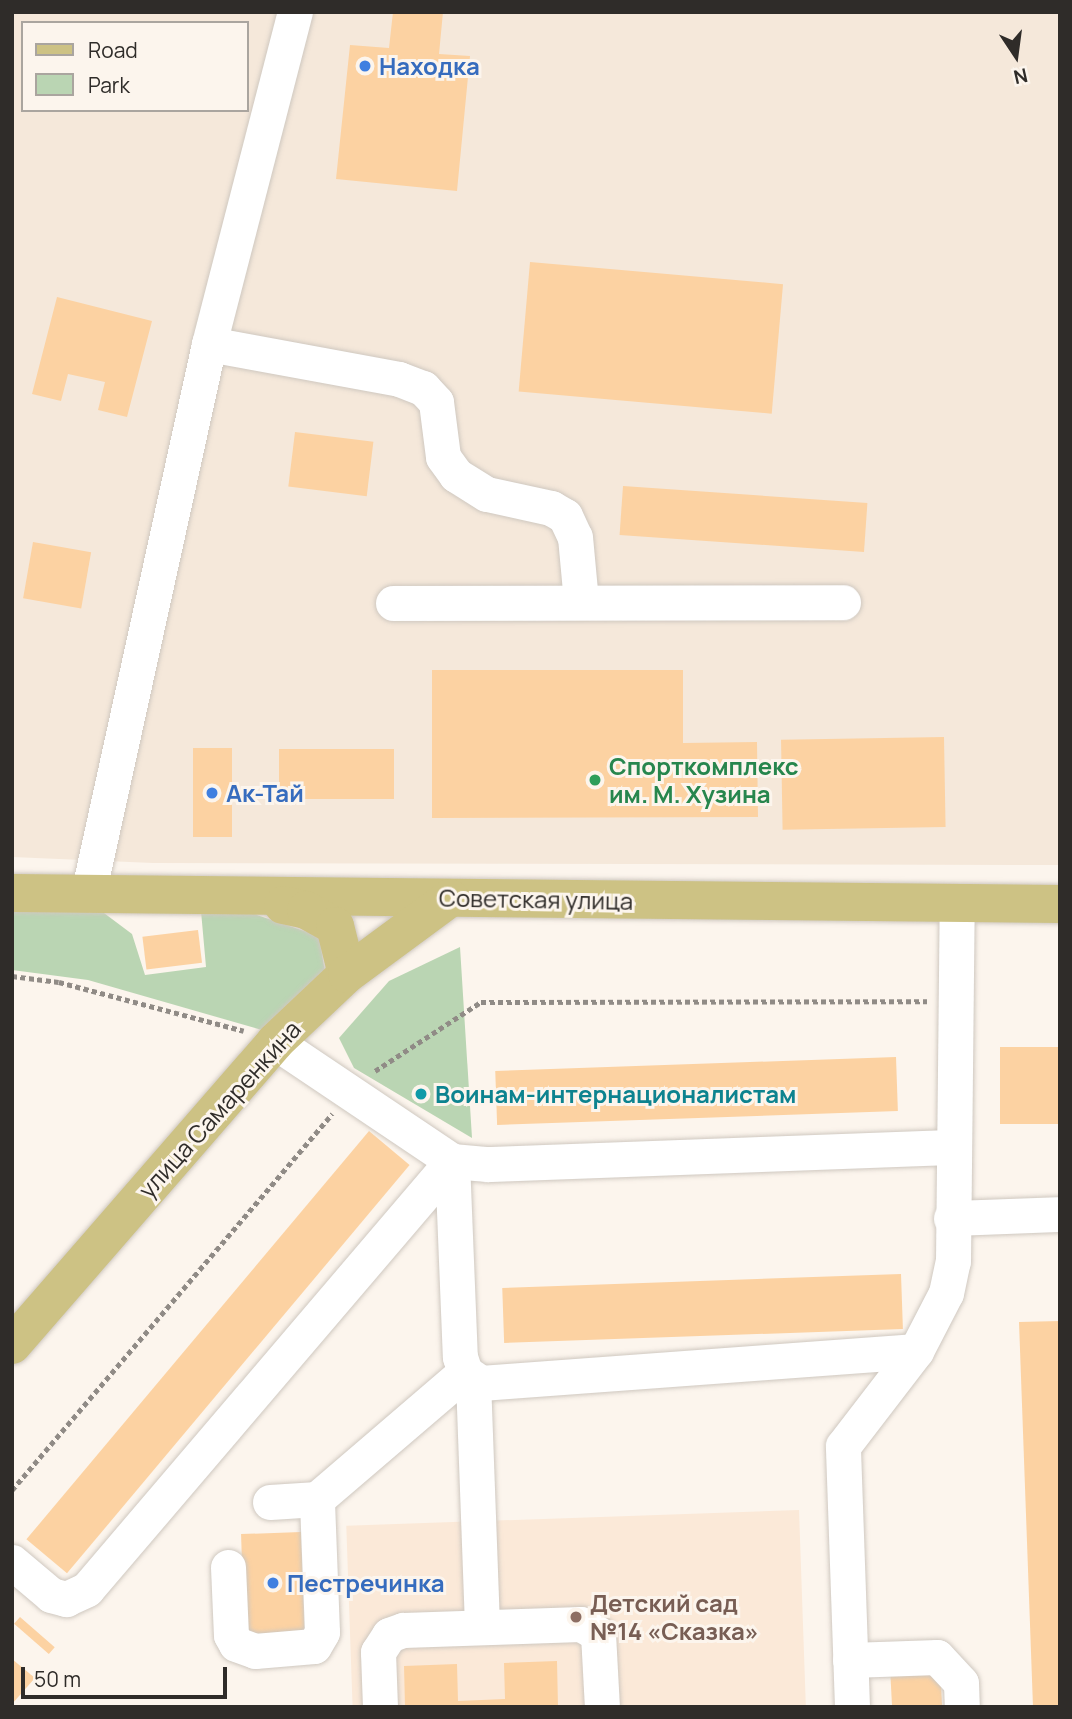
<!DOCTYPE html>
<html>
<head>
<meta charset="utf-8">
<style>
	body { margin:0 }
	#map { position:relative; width:1072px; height:1719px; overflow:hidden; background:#fcf5ed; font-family:Manrope,sans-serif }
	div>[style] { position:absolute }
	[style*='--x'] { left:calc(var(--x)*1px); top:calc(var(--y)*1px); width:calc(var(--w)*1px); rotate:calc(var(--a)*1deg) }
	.built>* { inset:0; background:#f5e8da }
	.education>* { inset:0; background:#fbe9d8; transform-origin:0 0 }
	.green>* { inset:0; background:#bad5b3 }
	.building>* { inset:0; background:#fcd2a2; transform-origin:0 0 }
	.path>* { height:4.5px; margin-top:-2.25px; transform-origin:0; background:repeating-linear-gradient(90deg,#908b86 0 5px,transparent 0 8.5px) }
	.roads { filter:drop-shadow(0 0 2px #cfc8c0) drop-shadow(0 0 2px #cfc8c0) }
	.minor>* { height:35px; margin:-17.5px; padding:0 17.5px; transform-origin:17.5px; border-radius:17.5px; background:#fff }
	.major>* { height:38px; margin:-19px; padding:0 19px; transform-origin:19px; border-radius:19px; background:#cdc284 }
	.dots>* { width:19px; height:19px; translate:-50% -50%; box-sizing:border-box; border:4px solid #fcf5ed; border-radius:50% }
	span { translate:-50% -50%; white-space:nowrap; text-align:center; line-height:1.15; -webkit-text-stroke:6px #fcf5ed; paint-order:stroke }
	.shop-label { font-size:24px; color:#366cbe; font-weight:700 }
	.left { translate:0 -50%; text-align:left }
	.leisure-label { font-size:24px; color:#27864d; font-weight:700 }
	.street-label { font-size:24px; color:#2f2c29 }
	.culture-label { font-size:24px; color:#0d838f; font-weight:700 }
	.education-label { font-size:24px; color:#785e54; font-weight:700 }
	.frame { position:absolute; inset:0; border:14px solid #2f2c29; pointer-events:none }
	.legend { position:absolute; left:21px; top:21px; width:228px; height:91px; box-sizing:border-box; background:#fcf5ed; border:2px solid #aaa59f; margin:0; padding:9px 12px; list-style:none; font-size:21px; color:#2f2c29 }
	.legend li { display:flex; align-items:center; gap:14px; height:35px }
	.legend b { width:35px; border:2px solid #aaa59f }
	.north { position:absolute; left:981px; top:21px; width:70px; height:70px; -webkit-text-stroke:5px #fcf5ed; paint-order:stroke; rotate:167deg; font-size:19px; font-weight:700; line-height:28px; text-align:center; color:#2f2c29 }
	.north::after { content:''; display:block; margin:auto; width:24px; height:32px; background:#2f2c29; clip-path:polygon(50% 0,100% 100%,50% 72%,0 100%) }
	.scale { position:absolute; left:21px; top:1667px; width:206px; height:32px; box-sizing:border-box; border:4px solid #2f2c29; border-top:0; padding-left:9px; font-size:21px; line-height:24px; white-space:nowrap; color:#2f2c29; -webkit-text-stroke:5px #fcf5ed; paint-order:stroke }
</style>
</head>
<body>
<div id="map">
	<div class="built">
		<i style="clip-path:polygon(evenodd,12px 12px,1060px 12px,1060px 865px,153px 863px,12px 857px,12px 12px,23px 23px,247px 23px,247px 110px,23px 110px,23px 23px)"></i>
	</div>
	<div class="education">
		<i style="left:799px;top:1510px;width:197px;height:453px;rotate:88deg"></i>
	</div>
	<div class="green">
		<i style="clip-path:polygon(12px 900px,88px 901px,132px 934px,145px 975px,206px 967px,201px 911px,242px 910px,319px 936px,325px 972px,262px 1030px,88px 980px,12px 970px)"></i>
		<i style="clip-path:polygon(460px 947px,472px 1138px,354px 1068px,339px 1038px,389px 981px)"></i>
	</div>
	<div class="building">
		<i style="clip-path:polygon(393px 12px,443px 12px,439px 54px,470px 56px,457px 191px,336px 179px,350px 45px,389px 48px)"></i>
		<i style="left:530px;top:262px;width:254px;height:130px;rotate:5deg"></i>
		<i style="clip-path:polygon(57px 297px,152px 321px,127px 417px,98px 410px,105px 382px,68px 374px,61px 401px,32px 394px)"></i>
		<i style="left:295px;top:432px;width:79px;height:55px;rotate:7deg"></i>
		<i style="left:623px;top:486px;width:245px;height:49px;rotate:4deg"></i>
		<i style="left:33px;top:542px;width:59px;height:57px;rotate:10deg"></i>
		<i style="clip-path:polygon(432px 670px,683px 670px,683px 743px,757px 742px,758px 817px,432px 818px)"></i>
		<i style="left:944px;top:737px;width:90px;height:163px;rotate:89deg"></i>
		<i style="left:193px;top:748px;width:39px;height:89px"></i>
		<i style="left:279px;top:749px;width:115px;height:50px"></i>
		<i style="left:198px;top:930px;width:33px;height:56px;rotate:83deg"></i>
		<i style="left:1060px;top:1047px;width:77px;height:60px;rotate:90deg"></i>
		<i style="left:896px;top:1057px;width:54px;height:401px;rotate:88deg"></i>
		<i style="left:369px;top:1131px;width:53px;height:533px;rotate:40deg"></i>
		<i style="left:901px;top:1274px;width:55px;height:399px;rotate:88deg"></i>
		<i style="clip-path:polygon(1060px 1321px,1060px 1707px,1033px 1707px,1019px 1322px)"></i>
		<i style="left:301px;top:1532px;width:100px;height:60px;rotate:88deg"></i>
		<i style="left:20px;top:1617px;width:46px;height:9px;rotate:41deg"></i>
		<i style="clip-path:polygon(12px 1659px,35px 1678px,12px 1704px)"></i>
		<i style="clip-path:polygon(557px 1661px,558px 1707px,405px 1707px,404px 1666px,457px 1664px,458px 1701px,505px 1699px,504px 1663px)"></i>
		<i style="left:940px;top:1666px;width:41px;height:50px;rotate:87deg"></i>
	</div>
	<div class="path">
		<i style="--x:12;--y:976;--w:47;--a:7.3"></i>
		<i style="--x:59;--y:982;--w:191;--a:14.8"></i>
		<i style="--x:375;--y:1071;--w:126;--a:-33.1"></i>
		<i style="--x:481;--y:1002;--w:446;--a:-0.1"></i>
		<i style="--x:12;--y:1490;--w:494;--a:-49.6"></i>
	</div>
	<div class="roads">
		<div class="minor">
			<i style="--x:209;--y:344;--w:193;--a:10.4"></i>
			<i style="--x:399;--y:379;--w:26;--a:21"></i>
			<i style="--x:423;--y:388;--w:19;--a:47"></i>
			<i style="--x:436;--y:402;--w:55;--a:82.7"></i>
			<i style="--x:443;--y:457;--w:22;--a:54"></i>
			<i style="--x:456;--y:475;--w:36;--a:32"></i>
			<i style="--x:487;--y:494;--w:66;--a:12.3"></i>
			<i style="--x:551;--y:508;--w:16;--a:30"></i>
			<i style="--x:565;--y:516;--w:23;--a:65"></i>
			<i style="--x:575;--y:537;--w:65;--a:84.7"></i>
			<i style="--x:393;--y:603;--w:450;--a:-0.1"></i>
			<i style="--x:88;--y:894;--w:563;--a:-77.59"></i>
			<i style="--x:209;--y:344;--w:343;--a:-75.5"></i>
			<i style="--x:275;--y:1042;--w:213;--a:33.9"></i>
			<i style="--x:452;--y:1161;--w:36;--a:5"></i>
			<i style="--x:488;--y:1164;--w:465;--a:-2.1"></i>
			<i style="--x:452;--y:1161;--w:196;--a:87.7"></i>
			<i style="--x:460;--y:1357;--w:16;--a:72"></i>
			<i style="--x:465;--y:1372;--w:19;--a:35"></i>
			<i style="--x:481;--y:1383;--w:436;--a:-4.2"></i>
			<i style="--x:951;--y:1218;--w:109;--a:-2.1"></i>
			<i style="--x:473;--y:1380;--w:247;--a:87.9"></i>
			<i style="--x:270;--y:1502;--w:47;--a:-3.7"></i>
			<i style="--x:317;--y:1499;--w:195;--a:-40.6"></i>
			<i style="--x:12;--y:1562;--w:51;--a:40.2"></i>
			<i style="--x:51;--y:1595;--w:16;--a:15"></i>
			<i style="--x:66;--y:1599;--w:23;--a:-25"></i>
			<i style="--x:87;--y:1589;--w:563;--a:-49.54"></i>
			<i style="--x:228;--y:1567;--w:68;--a:87.5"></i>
			<i style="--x:231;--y:1635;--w:10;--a:61"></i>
			<i style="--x:236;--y:1644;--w:20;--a:20"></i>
			<i style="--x:255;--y:1651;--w:59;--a:-4.8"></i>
			<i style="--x:314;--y:1646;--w:16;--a:-60"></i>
			<i style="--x:322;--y:1632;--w:133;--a:-92.2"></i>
			<i style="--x:850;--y:1660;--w:87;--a:-2"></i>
			<i style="--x:937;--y:1657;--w:35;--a:47"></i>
			<i style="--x:961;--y:1683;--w:24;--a:88"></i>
			<i style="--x:380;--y:1707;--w:55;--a:-92.1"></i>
			<i style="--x:378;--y:1652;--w:20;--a:-57"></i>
			<i style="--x:389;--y:1635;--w:15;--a:-20"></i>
			<i style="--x:403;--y:1630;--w:178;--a:-1.9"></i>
			<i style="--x:581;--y:1624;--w:20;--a:30"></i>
			<i style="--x:598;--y:1634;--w:73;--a:86.9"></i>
			<i style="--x:852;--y:1707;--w:261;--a:-92"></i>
			<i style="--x:843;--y:1446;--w:120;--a:-52.5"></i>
			<i style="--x:916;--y:1351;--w:65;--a:-62.7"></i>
			<i style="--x:946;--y:1293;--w:33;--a:-78"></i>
			<i style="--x:953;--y:1261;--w:358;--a:-89.4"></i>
		</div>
		<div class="major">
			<i style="--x:12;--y:893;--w:1048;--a:0.6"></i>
			<i style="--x:283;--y:905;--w:24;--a:12"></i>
			<i style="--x:306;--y:910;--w:33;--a:29"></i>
			<i style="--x:335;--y:926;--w:49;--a:76"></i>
			<i style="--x:12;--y:1345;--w:401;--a:-49"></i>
			<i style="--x:275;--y:1042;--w:99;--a:-43.4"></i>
			<i style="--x:347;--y:974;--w:128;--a:-36.4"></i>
		</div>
	</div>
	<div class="dots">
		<i style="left:365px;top:66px;background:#3f7fe0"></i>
		<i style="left:595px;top:780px;background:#2e9e5b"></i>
		<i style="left:212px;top:793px;background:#3f7fe0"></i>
		<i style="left:421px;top:1094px;background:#0f9aa8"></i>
		<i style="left:273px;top:1583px;background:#3f7fe0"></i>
		<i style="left:576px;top:1617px;background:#8d6e63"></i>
	</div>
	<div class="shop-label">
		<span class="left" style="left:379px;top:66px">Находка</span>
		<span class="left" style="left:226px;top:793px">Ак-Тай</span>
		<span class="left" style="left:287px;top:1583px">Пестречинка</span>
	</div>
	<div class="leisure-label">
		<span class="left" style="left:609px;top:780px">Спорткомплекс<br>им. М. Хузина</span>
	</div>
	<div class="street-label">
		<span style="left:536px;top:899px;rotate:1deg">Советская улица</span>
		<span style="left:219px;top:1109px;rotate:-48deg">улица Самаренкина</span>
	</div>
	<div class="culture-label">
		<span class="left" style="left:435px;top:1094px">Воинам-интернационалистам</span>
	</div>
	<div class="education-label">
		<span class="left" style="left:590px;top:1617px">Детский сад<br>№14 «Сказка»</span>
	</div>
	<div class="frame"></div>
	<ul class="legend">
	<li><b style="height:9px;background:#cdc284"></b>Road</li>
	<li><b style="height:19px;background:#bad5b3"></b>Park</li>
	</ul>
	<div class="north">N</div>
	<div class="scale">50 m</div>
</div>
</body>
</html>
